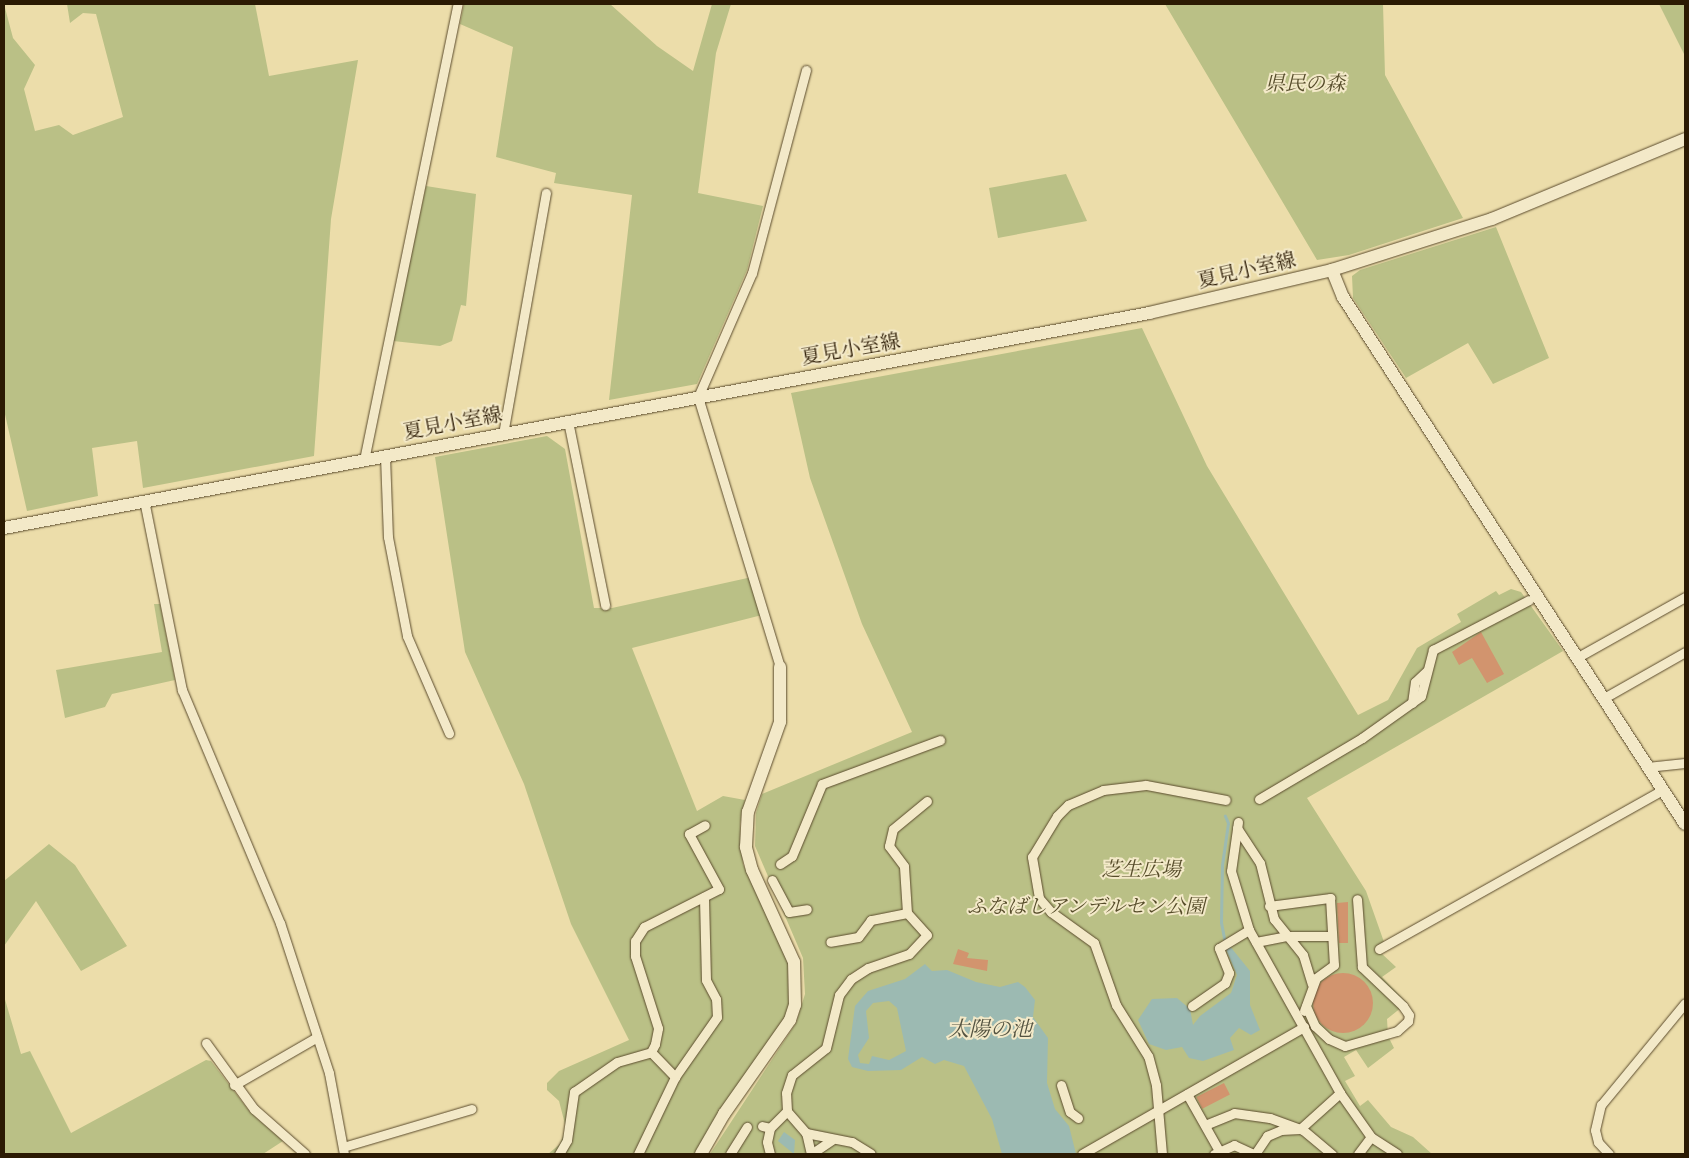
<!DOCTYPE html>
<html>
<head>
<meta charset="utf-8">
<style>
	body { margin:0 }
	#map { position:relative; width:1689px; height:1158px; overflow:hidden; background:#ecddaa; font-family:"Libre Bodoni","Noto Serif JP",serif }
	div>[style] { position:absolute }
	[style*='--x'] { left:calc(var(--x)*1px); top:calc(var(--y)*1px); width:calc(var(--w)*1px); rotate:calc(var(--a)*1deg) }
	.green>* { inset:0; background:#bac086 }
	.water>* { inset:0; background:#9cbab2 }
	.stream>* { height:3px; margin:-1.5px; padding:0 1.5px; transform-origin:1.5px; border-radius:1.5px; background:#9cbab2 }
	.building>* { inset:0; background:#d2946e; transform-origin:0 0 }
	.round { border-radius:50% }
	.roads { filter:drop-shadow(0 0 1px #5b4b2d) drop-shadow(0 0 1px #5b4b2d) }
	.street>* { height:9px; margin:-4.5px; padding:0 4.5px; transform-origin:4.5px; border-radius:4.5px; background:#f3e9c8 }
	.secondary>* { height:12px; margin:-6px; padding:0 6px; transform-origin:6px; border-radius:6px; background:#f3e9c8 }
	span { translate:-50% -50%; white-space:nowrap; text-align:center; line-height:1.15; -webkit-text-stroke:4px #f3e9c8; paint-order:stroke }
	.park-label { font-size:20px; color:#564c2a; font-style:italic }
	.street-label { font-size:20px; color:#2b1a03 }
	.water-label { font-size:21px; color:#535240; font-style:italic }
	.frame { position:absolute; inset:0; border:5px solid #2b1a03; pointer-events:none }
</style>
</head>
<body>
<div id="map">
	<div class="green">
		<i style="clip-path:polygon(4px 4px,13px 38px,35px 65px,24px 89px,35px 131px,59px 125px,73px 135px,123px 117px,96px 14px,83px 13px,70px 23px,67px 4px,255px 4px,269px 76px,358px 60px,331px 219px,314px 456px,143px 488px,137px 441px,92px 448px,98px 496px,27px 511px,4px 410px)"></i>
		<i style="clip-path:polygon(464px 4px,610px 4px,657px 46px,693px 71px,712px 4px,731px 4px,716px 53px,698px 193px,763px 206px,747px 270px,697px 384px,609px 400px,632px 195px,554px 183px,556px 173px,496px 157px,513px 47px,460px 24px)"></i>
		<i style="clip-path:polygon(1165px 4px,1383px 4px,1385px 75px,1463px 218px,1349px 255px,1317px 260px)"></i>
		<i style="clip-path:polygon(1659px 4px,1685px 4px,1685px 56px)"></i>
		<i style="clip-path:polygon(1066px 174px,1087px 221px,998px 238px,989px 188px)"></i>
		<i style="clip-path:polygon(426px 186px,476px 194px,466px 306px,461px 305px,452px 341px,440px 346px,393px 341px)"></i>
		<i style="clip-path:polygon(1496px 227px,1549px 358px,1493px 384px,1468px 343px,1406px 378px,1353px 298px,1352px 276px,1360px 270px)"></i>
		<i style="clip-path:polygon(1142px 328px,1207px 466px,1358px 715px,1388px 700px,1417px 648px,1461px 622px,1457px 614px,1496px 591px,1499px 595px,1511px 589px,1521px 592px,1563px 651px,1307px 798px,1366px 891px,1384px 942px,1380px 952px,1396px 967px,1382px 977px,1407px 1003px,1387px 1019px,1388px 1036px,1394px 1048px,1368px 1068px,1356px 1050px,1344px 1057px,1355px 1076px,1345px 1081px,1360px 1106px,1368px 1100px,1391px 1127px,1413px 1137px,1432px 1154px,710px 1154px,796px 1023px,805px 994px,803px 958px,755px 846px,756px 813px,762px 794px,912px 732px,862px 624px,810px 478px,791px 393px)"></i>
		<i style="clip-path:polygon(547px 436px,565px 449px,594px 608px,612px 608px,752px 577px,762px 615px,632px 648px,697px 811px,723px 796px,745px 800px,740px 824px,743px 864px,788px 963px,790px 1004px,785px 1017px,719px 1111px,695px 1154px,548px 1154px,560px 1144px,566px 1128px,559px 1101px,547px 1090px,547px 1083px,559px 1071px,629px 1040px,571px 924px,524px 784px,465px 652px,435px 457px)"></i>
		<i style="clip-path:polygon(154px 604px,160px 604px,175px 680px,112px 694px,105px 707px,65px 718px,56px 670px,162px 652px)"></i>
		<i style="clip-path:polygon(49px 844px,75px 865px,127px 946px,81px 971px,36px 901px,4px 946px,4px 881px)"></i>
		<i style="clip-path:polygon(4px 996px,21px 1054px,30px 1051px,71px 1133px,206px 1060px,211px 1061px,250px 1112px,283px 1141px,263px 1154px,4px 1154px)"></i>
	</div>
	<div class="water">
		<i style="clip-path:polygon(1229px 945px,1250px 971px,1250px 1005px,1260px 1030px,1251px 1035px,1239px 1028px,1230px 1038px,1234px 1050px,1203px 1061px,1189px 1058px,1182px 1047px,1166px 1050px,1149px 1044px,1138px 1020px,1152px 999px,1177px 998px,1190px 1009px,1193px 1025px,1200px 1016px,1231px 993px,1237px 975px,1225px 947px)"></i>
		<i style="clip-path:polygon(evenodd,925px 964px,932px 971px,947px 970px,976px 982px,1000px 987px,1018px 982px,1025px 987px,1035px 1000px,1033px 1017px,1048px 1038px,1047px 1083px,1055px 1109px,1069px 1126px,1076px 1154px,1002px 1154px,992px 1119px,964px 1066px,944px 1060px,935px 1064px,922px 1057px,901px 1070px,868px 1071px,852px 1067px,848px 1059px,855px 1006px,868px 991px,905px 979px,925px 964px,889px 1001px,897px 1008px,906px 1051px,889px 1060px,872px 1056px,869px 1064px,860px 1063px,858px 1055px,869px 1038px,866px 1011px,873px 1003px,889px 1001px)"></i>
		<i style="clip-path:polygon(784px 1132px,795px 1140px,794px 1154px,778px 1141px)"></i>
	</div>
	<div class="stream">
		<i style="--x:1225;--y:943;--w:21;--a:-101"></i>
		<i style="--x:1221;--y:922;--w:57;--a:-89"></i>
		<i style="--x:1222;--y:865;--w:42;--a:-81.9"></i>
		<i style="--x:1228;--y:823;--w:8;--a:-113"></i>
	</div>
	<div class="building">
		<i style="clip-path:polygon(1481px 632px,1504px 674px,1487px 683px,1472px 658px,1459px 665px,1452px 652px)"></i>
		<i style="clip-path:polygon(1348px 902px,1348px 943px,1339px 943px,1337px 903px)"></i>
		<i style="clip-path:polygon(958px 949px,969px 953px,967px 958px,988px 960px,987px 971px,953px 964px)"></i>
		<i class="round" style="left:1313px;top:973px;width:60px;height:60px"></i>
		<i style="left:1224px;top:1083px;width:13px;height:31px;rotate:63deg"></i>
	</div>
	<div class="roads">
		<div class="street">
			<i style="--x:568;--y:421;--w:188;--a:78.6"></i>
			<i style="--x:503;--y:434;--w:245;--a:-79.9"></i>
			<i style="--x:385;--y:456;--w:81;--a:87.9"></i>
			<i style="--x:388;--y:537;--w:101;--a:79.1"></i>
			<i style="--x:407;--y:636;--w:106;--a:66.6"></i>
			<i style="--x:364;--y:460;--w:466;--a:-78.4"></i>
			<i style="--x:144;--y:500;--w:194;--a:78.7"></i>
			<i style="--x:182;--y:690;--w:253;--a:67.2"></i>
			<i style="--x:280;--y:923;--w:158;--a:71.9"></i>
			<i style="--x:329;--y:1073;--w:82;--a:79.5"></i>
			<i style="--x:1578;--y:657;--w:123;--a:-29.3"></i>
			<i style="--x:780;--y:667;--w:282;--a:-106.9"></i>
			<i style="--x:698;--y:397;--w:135;--a:-66.5"></i>
			<i style="--x:752;--y:273;--w:210;--a:-75.1"></i>
			<i style="--x:1604;--y:698;--w:93;--a:-29.6"></i>
			<i style="--x:1412;--y:703;--w:21;--a:-82"></i>
			<i style="--x:1415;--y:682;--w:16;--a:-43"></i>
			<i style="--x:1647;--y:767;--w:38;--a:-6"></i>
			<i style="--x:1259;--y:799;--w:120;--a:-30.6"></i>
			<i style="--x:1362;--y:738;--w:72;--a:-35.4"></i>
			<i style="--x:1421;--y:696;--w:48;--a:-75.4"></i>
			<i style="--x:1433;--y:650;--w:108;--a:-27.5"></i>
			<i style="--x:1238;--y:822;--w:49;--a:98.1"></i>
			<i style="--x:1231;--y:871;--w:62;--a:73"></i>
			<i style="--x:1249;--y:930;--w:187;--a:60.8"></i>
			<i style="--x:1340;--y:1093;--w:54;--a:54.8"></i>
			<i style="--x:1371;--y:1137;--w:31;--a:33"></i>
			<i style="--x:1237;--y:828;--w:42;--a:56.7"></i>
			<i style="--x:1260;--y:863;--w:58;--a:76"></i>
			<i style="--x:1274;--y:919;--w:46;--a:51.1"></i>
			<i style="--x:1303;--y:955;--w:30;--a:73"></i>
			<i style="--x:780;--y:864;--w:14;--a:-34"></i>
			<i style="--x:792;--y:856;--w:78;--a:-67.4"></i>
			<i style="--x:822;--y:784;--w:126;--a:-20.4"></i>
			<i style="--x:772;--y:880;--w:36;--a:62"></i>
			<i style="--x:789;--y:912;--w:18;--a:-9"></i>
			<i style="--x:1269;--y:906;--w:62;--a:-7.5"></i>
			<i style="--x:1330;--y:898;--w:67;--a:86.6"></i>
			<i style="--x:1334;--y:965;--w:22;--a:144"></i>
			<i style="--x:1316;--y:978;--w:35;--a:110"></i>
			<i style="--x:907;--y:913;--w:47;--a:-93.7"></i>
			<i style="--x:904;--y:866;--w:25;--a:-127"></i>
			<i style="--x:889;--y:846;--w:17;--a:-77"></i>
			<i style="--x:893;--y:829;--w:44;--a:-39.5"></i>
			<i style="--x:1256;--y:942;--w:32;--a:-11"></i>
			<i style="--x:1287;--y:936;--w:43;--a:0"></i>
			<i style="--x:1379;--y:949;--w:325;--a:-29.3"></i>
			<i style="--x:1192;--y:1006;--w:40;--a:-34.9"></i>
			<i style="--x:1225;--y:983;--w:11;--a:-68"></i>
			<i style="--x:1229;--y:973;--w:27;--a:-112"></i>
			<i style="--x:1219;--y:948;--w:35;--a:-31"></i>
			<i style="--x:1306;--y:1006;--w:22;--a:66"></i>
			<i style="--x:1315;--y:1026;--w:19;--a:43"></i>
			<i style="--x:1329;--y:1039;--w:17;--a:24"></i>
			<i style="--x:1345;--y:1046;--w:54;--a:-16.1"></i>
			<i style="--x:1397;--y:1031;--w:15;--a:-42"></i>
			<i style="--x:1408;--y:1021;--w:6;--a:-81"></i>
			<i style="--x:1409;--y:1015;--w:11;--a:-124"></i>
			<i style="--x:1403;--y:1006;--w:57;--a:-136.4"></i>
			<i style="--x:1362;--y:967;--w:68;--a:-94.2"></i>
			<i style="--x:206;--y:1043;--w:82;--a:54"></i>
			<i style="--x:254;--y:1109;--w:68;--a:41.4"></i>
			<i style="--x:651;--y:1052;--w:35;--a:46"></i>
			<i style="--x:234;--y:1085;--w:96;--a:-30"></i>
			<i style="--x:1061;--y:1085;--w:28;--a:72"></i>
			<i style="--x:1070;--y:1112;--w:10;--a:37"></i>
			<i style="--x:1187;--y:1094;--w:63;--a:60.6"></i>
			<i style="--x:1205;--y:1125;--w:31;--a:-22"></i>
			<i style="--x:1234;--y:1113;--w:36;--a:8"></i>
			<i style="--x:1270;--y:1118;--w:35;--a:20"></i>
			<i style="--x:1303;--y:1130;--w:38;--a:40"></i>
			<i style="--x:762;--y:1126;--w:8;--a:14"></i>
			<i style="--x:770;--y:1128;--w:14;--a:102"></i>
			<i style="--x:767;--y:1142;--w:12;--a:76"></i>
			<i style="--x:770;--y:1128;--w:24;--a:-45"></i>
			<i style="--x:806;--y:1133;--w:47;--a:11.1"></i>
			<i style="--x:852;--y:1142;--w:22;--a:32"></i>
			<i style="--x:343;--y:1147;--w:134;--a:-16.5"></i>
			<i style="--x:559;--y:1154;--w:16;--a:-60"></i>
			<i style="--x:567;--y:1140;--w:49;--a:-81.7"></i>
			<i style="--x:574;--y:1092;--w:52;--a:-34.9"></i>
			<i style="--x:617;--y:1062;--w:35;--a:-16"></i>
			<i style="--x:651;--y:1052;--w:9;--a:-63"></i>
			<i style="--x:655;--y:1044;--w:16;--a:-79"></i>
			<i style="--x:658;--y:1028;--w:76;--a:-107.7"></i>
			<i style="--x:635;--y:956;--w:15;--a:-90"></i>
			<i style="--x:635;--y:941;--w:17;--a:-57"></i>
			<i style="--x:644;--y:927;--w:84;--a:-26.9"></i>
			<i style="--x:719;--y:889;--w:63;--a:-118.6"></i>
			<i style="--x:689;--y:834;--w:18;--a:-29"></i>
			<i style="--x:638;--y:1154;--w:85;--a:-64.3"></i>
			<i style="--x:675;--y:1077;--w:73;--a:-55"></i>
			<i style="--x:717;--y:1017;--w:18;--a:-93"></i>
			<i style="--x:716;--y:999;--w:21;--a:-118"></i>
			<i style="--x:706;--y:980;--w:83;--a:-91.4"></i>
			<i style="--x:730;--y:1154;--w:32;--a:-58"></i>
			<i style="--x:811;--y:1154;--w:22;--a:-103"></i>
			<i style="--x:806;--y:1133;--w:29;--a:-131"></i>
			<i style="--x:787;--y:1111;--w:18;--a:-93"></i>
			<i style="--x:786;--y:1093;--w:19;--a:-72"></i>
			<i style="--x:792;--y:1075;--w:43;--a:-38.5"></i>
			<i style="--x:826;--y:1048;--w:55;--a:-76.2"></i>
			<i style="--x:839;--y:995;--w:20;--a:-53"></i>
			<i style="--x:851;--y:979;--w:20;--a:-33"></i>
			<i style="--x:868;--y:968;--w:43;--a:-18.9"></i>
			<i style="--x:909;--y:954;--w:26;--a:-47"></i>
			<i style="--x:927;--y:935;--w:30;--a:-132"></i>
			<i style="--x:907;--y:913;--w:37;--a:169"></i>
			<i style="--x:871;--y:920;--w:21;--a:127"></i>
			<i style="--x:858;--y:937;--w:28;--a:170"></i>
			<i style="--x:811;--y:1154;--w:25;--a:-34"></i>
			<i style="--x:1082;--y:1154;--w:256;--a:-29.8"></i>
			<i style="--x:1162;--y:1154;--w:69;--a:-95"></i>
			<i style="--x:1156;--y:1085;--w:30;--a:-105"></i>
			<i style="--x:1148;--y:1056;--w:60;--a:-122.1"></i>
			<i style="--x:1116;--y:1005;--w:66;--a:-109.5"></i>
			<i style="--x:1094;--y:943;--w:53;--a:-144.2"></i>
			<i style="--x:1051;--y:912;--w:18;--a:-131"></i>
			<i style="--x:1039;--y:898;--w:42;--a:-99.7"></i>
			<i style="--x:1032;--y:857;--w:48;--a:-58.6"></i>
			<i style="--x:1057;--y:816;--w:16;--a:-45"></i>
			<i style="--x:1068;--y:805;--w:38;--a:-23"></i>
			<i style="--x:1103;--y:790;--w:43;--a:-6.6"></i>
			<i style="--x:1146;--y:785;--w:81;--a:10.6"></i>
			<i style="--x:1214;--y:1154;--w:22;--a:-24"></i>
			<i style="--x:1234;--y:1145;--w:21;--a:25"></i>
			<i style="--x:1255;--y:1154;--w:22;--a:-56"></i>
			<i style="--x:1267;--y:1136;--w:15;--a:-23"></i>
			<i style="--x:1281;--y:1130;--w:19;--a:-3"></i>
			<i style="--x:1300;--y:1129;--w:54;--a:-42"></i>
			<i style="--x:1358;--y:1154;--w:21;--a:-53"></i>
			<i style="--x:1609;--y:1154;--w:16;--a:-133"></i>
			<i style="--x:1598;--y:1142;--w:12;--a:-104"></i>
			<i style="--x:1595;--y:1130;--w:26;--a:-77"></i>
			<i style="--x:1601;--y:1105;--w:132;--a:-50.5"></i>
		</div>
		<div class="secondary">
			<i style="--x:1332;--y:270;--w:29;--a:68"></i>
			<i style="--x:1343;--y:297;--w:628;--a:57.02"></i>
			<i style="--x:4;--y:528;--w:1165;--a:-10.63"></i>
			<i style="--x:1149;--y:313;--w:188;--a:-13.2"></i>
			<i style="--x:1332;--y:270;--w:168;--a:-17.7"></i>
			<i style="--x:1492;--y:219;--w:209;--a:-22.5"></i>
			<i style="--x:701;--y:1154;--w:46;--a:-60.1"></i>
			<i style="--x:724;--y:1114;--w:115;--a:-54.9"></i>
			<i style="--x:790;--y:1020;--w:16;--a:-72"></i>
			<i style="--x:795;--y:1005;--w:43;--a:-91.3"></i>
			<i style="--x:794;--y:962;--w:101;--a:-114.5"></i>
			<i style="--x:752;--y:870;--w:24;--a:-105"></i>
			<i style="--x:746;--y:847;--w:35;--a:-87"></i>
			<i style="--x:748;--y:812;--w:96;--a:-70.4"></i>
			<i style="--x:780;--y:722;--w:55;--a:-90"></i>
		</div>
	</div>
	<div class="park-label">
		<span style="left:1305px;top:84px">県民の森</span>
		<span style="left:1141px;top:870px">芝生広場</span>
		<span style="left:1086px;top:907px">ふなばしアンデルセン公園</span>
	</div>
	<div class="street-label">
		<span style="left:1247px;top:271px;rotate:-13deg">夏見小室線</span>
		<span style="left:851px;top:350px;rotate:-10deg">夏見小室線</span>
		<span style="left:453px;top:424px;rotate:-11deg">夏見小室線</span>
	</div>
	<div class="water-label">
		<span style="left:990px;top:1030px">太陽の池</span>
	</div>
	<div class="frame"></div>
</div>
</body>
</html>
